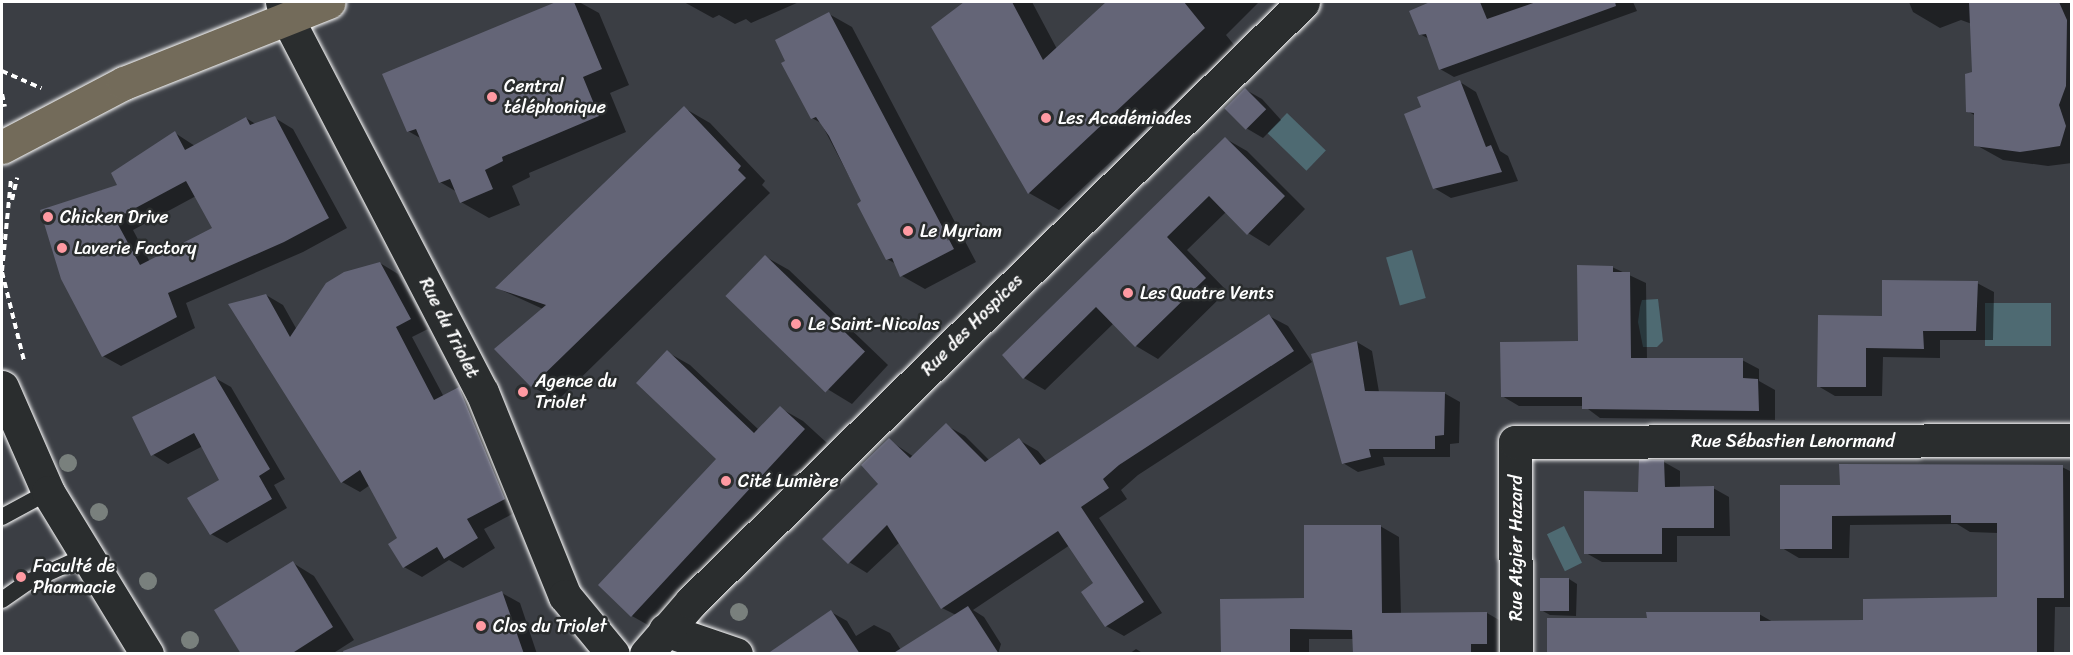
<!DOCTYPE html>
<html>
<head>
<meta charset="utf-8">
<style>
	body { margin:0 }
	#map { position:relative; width:2073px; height:655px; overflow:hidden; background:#3b3e44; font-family:Sriracha,sans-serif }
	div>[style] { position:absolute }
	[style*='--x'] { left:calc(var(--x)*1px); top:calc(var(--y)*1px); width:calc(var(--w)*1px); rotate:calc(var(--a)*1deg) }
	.water>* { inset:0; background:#4e6a72; transform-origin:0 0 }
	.shadow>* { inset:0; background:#0007 }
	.building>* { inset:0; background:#646577; transform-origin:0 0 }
	.path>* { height:4px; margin-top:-2px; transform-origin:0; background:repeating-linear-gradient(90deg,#fff 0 6px,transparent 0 10.5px) }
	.roads { filter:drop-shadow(0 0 2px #fff) drop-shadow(0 0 2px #fff) }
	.lane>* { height:16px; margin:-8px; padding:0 8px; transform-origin:8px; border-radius:8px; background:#2a2d2e }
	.street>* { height:33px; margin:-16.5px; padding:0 16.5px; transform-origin:16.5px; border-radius:16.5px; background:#2a2d2e }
	.secondary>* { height:33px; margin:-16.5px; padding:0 16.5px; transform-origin:16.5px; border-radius:16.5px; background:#2a2d2e }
	.primary>* { height:33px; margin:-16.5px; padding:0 16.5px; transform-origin:16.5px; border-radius:16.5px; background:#736b5a }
	.trees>* { width:18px; height:18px; margin:-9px; border-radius:50%; background:#79807d }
	.dots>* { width:16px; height:16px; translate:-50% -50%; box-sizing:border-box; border:3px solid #2a2d2e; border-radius:50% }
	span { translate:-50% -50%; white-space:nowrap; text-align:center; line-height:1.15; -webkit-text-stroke:5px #2a2d2e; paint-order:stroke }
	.poi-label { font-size:18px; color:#fff }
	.left { translate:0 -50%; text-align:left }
	.street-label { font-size:18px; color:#fff }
	.frame { position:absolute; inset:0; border:3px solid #fff; pointer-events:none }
</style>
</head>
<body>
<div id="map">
	<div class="water">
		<i style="left:1287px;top:113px;width:54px;height:28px;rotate:44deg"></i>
		<i style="left:1412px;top:250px;width:50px;height:27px;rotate:74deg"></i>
		<i style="clip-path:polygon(1658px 299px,1663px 341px,1657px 347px,1643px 347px,1638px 322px,1640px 307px,1642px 300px)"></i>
		<i style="left:1985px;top:303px;width:66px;height:43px"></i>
		<i style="left:1564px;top:526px;width:41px;height:19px;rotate:64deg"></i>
	</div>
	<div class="shadow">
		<i style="clip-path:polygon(560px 2px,579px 2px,599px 13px,629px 85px,610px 93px,626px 132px,529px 173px,530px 177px,512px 186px,520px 205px,489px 218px,461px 202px,457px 192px,440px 182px,422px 139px,408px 131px,384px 75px)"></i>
		<i style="clip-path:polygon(684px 2px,799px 2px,751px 23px,746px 19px,735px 24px,719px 15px,713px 18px)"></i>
		<i style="clip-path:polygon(967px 2px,1032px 2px,1057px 49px,1108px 2px,1259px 2px,1226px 35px,1235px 46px,1059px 210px,1029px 193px,933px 28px)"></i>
		<i style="clip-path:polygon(1433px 2px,1633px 2px,1637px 11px,1454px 77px,1440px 69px,1429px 39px,1420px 34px,1411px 12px)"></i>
		<i style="clip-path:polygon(1909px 2px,2072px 2px,2072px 163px,2048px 166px,2003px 160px,1976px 145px,1976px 116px,1967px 111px,1973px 73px,1972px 24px,1961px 20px,1940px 28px,1913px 12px)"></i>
		<i style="clip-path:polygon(829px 14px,852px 27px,976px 262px,925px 289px,902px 276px,896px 264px,887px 259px,862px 201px,821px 123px,812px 118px)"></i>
		<i style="clip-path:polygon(1460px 82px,1476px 92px,1500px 151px,1508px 156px,1518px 181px,1451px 198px,1434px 188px)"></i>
		<i style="clip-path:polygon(1246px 90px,1262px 99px,1281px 120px,1263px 138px,1246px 128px,1226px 108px)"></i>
		<i style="clip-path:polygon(684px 108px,710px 123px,765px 181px,762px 185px,770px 193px,557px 401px,531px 386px,543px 309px,497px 288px)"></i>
		<i style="clip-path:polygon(evenodd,246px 118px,257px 125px,275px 118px,293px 129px,347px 228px,303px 252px,186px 303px,195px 328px,121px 366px,103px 356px,62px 279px,119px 186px,175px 133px,195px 146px,246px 118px,196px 196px,214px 228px,150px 262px,133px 230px,196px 196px)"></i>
		<i style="clip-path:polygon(1226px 139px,1247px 151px,1305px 209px,1269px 246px,1248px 233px,1226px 212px,1187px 250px,1227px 291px,1158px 359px,1136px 346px,1114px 323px,1045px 390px,1024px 378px)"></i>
		<i style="clip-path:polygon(766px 257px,789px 270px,888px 365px,852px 404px,829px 390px,728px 296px)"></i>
		<i style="clip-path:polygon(380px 263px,398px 274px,428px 329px,412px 337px,444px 397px,458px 389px,476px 399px,522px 509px,484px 529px,495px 548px,463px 568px,449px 560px,422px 577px,404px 567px,399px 539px,370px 485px,360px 492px,342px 482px,230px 305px,266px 295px,283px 305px,297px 330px)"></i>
		<i style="clip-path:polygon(1612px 267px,1646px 283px,1647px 360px,1742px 360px,1759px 369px,1759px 381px,1775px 390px,1775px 420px,1600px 418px,1584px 406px,1519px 406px,1502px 396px,1580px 343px)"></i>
		<i style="clip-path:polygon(1977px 283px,1994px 292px,1993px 340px,1940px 340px,1940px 358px,1883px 357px,1882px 396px,1835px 396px,1818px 386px,1883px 317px)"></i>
		<i style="clip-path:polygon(1269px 316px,1288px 326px,1312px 362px,1138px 475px,1121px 490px,1127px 499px,1099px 518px,1162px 613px,1124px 636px,1106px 626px,1095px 583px,1070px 545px,973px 610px,984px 617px,1001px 644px,998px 654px,804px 654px,831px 612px,847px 621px,856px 636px,874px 625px,890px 633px,901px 650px,956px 615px,942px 608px,900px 542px,867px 573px,849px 562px,880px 484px,889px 440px,914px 457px,946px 425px,965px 436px,990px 461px,1019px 440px,1038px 451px,1047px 462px)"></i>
		<i style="clip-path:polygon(1357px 342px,1372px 351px,1379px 392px,1444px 393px,1460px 402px,1459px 443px,1450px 444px,1450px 457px,1383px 457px,1385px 465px,1358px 472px,1343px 463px)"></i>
		<i style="clip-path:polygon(667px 352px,690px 365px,759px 430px,780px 408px,803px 421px,827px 443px,655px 629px,632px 616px,718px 459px)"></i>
		<i style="clip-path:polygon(215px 378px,231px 387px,285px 479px,274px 485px,287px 508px,227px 543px,211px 534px,221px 481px,203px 446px,168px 464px,152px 454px)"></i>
		<i style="clip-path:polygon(1664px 462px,1680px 471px,1680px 488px,1713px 488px,1729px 497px,1730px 536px,1677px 536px,1677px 562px,1602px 562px,1586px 553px)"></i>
		<i style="clip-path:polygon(2062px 467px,2072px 472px,2072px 607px,2055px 607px,2054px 654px,1548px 654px,1648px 619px,1759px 614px,1773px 622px,1864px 622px,1999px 599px,1998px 533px,1970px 532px,1957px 524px,1850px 525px,1849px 558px,1799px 558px,1782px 548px,1841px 487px)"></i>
		<i style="clip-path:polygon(1380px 526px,1399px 537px,1401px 615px,1487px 613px,1506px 624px,1506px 654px,1355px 654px,1354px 639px,1309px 639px,1309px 654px,1222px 654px,1305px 599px)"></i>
		<i style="clip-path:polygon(293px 563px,314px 576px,354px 640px,332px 654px,243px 654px)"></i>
		<i style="clip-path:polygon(1569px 579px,1577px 584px,1576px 616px,1550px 615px,1541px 610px)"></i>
		<i style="clip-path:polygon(502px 593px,520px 603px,537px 654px,340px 654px)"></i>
		<i style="clip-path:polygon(1136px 649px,1144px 654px,1129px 654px)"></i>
	</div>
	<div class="building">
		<i style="clip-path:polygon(556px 2px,574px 2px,602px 69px,583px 77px,599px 116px,502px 157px,503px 161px,485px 170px,493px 189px,460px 203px,450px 179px,439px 183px,416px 129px,407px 132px,382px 74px)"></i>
		<i style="clip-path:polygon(964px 2px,1012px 2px,1043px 60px,1106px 2px,1184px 2px,1205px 28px,1028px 194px,931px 27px)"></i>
		<i style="clip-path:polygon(1430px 2px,1480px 2px,1487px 19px,1536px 2px,1615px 2px,1616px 6px,1439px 70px,1426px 34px,1419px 35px,1409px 11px)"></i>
		<i style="clip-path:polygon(1969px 2px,2059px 2px,2067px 20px,2066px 86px,2059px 105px,2066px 126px,2060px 146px,2020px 152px,1974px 146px,1974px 113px,1966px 112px,1965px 74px,1972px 72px)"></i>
		<i style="clip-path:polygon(829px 12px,954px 249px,900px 277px,892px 258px,886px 260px,857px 204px,861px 201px,829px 136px,816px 117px,811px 119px,781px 63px,785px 61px,775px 40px)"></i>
		<i style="clip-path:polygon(1460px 80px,1486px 147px,1491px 145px,1502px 172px,1433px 189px,1404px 114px,1421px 107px,1417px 97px)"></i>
		<i style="left:1245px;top:88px;width:30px;height:29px;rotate:45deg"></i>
		<i style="clip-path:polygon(684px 106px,741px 166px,738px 170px,746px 178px,531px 387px,494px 349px,546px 305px,495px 288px)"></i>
		<i style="clip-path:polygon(evenodd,275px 116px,329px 218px,284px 242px,168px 293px,177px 317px,102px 357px,61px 279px,40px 210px,117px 185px,111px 173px,175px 131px,185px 150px,246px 117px,250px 125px,275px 116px,186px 181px,212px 228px,140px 265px,115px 219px,186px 181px)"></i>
		<i style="clip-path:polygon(1225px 137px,1285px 196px,1247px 235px,1209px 196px,1167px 237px,1206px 278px,1135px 347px,1096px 307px,1023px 379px,1002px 355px)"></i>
		<i style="left:765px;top:255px;width:139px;height:57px;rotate:44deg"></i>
		<i style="clip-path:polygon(380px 262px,411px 319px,396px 327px,434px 400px,459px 387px,505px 499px,467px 519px,478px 538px,444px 559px,437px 547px,403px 568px,388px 544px,397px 538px,360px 470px,341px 483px,228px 304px,266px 294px,290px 337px,326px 283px,344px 272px)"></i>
		<i style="clip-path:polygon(1577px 265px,1613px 266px,1613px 272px,1630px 272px,1631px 358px,1743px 358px,1743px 378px,1758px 379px,1759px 411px,1582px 409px,1582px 397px,1501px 397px,1500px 342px,1578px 341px)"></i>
		<i style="clip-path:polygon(1882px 280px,1978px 281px,1976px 331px,1923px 331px,1924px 349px,1866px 348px,1866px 387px,1817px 387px,1818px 315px,1882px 316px)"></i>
		<i style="clip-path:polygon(1269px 314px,1294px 351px,1119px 465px,1103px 479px,1109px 488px,1081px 507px,1144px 602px,1105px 627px,1081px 592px,1093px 583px,1058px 531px,941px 609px,887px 525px,848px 564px,822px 539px,878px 484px,861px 465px,889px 438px,910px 458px,946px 423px,985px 462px,1019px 438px,1040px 465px)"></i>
		<i style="clip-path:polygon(1357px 341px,1365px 391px,1445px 392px,1444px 435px,1435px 436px,1435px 449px,1369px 449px,1371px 457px,1342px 464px,1311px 354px)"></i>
		<i style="clip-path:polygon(667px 350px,754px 433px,780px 406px,805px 429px,631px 617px,598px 585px,716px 459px,636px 383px)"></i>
		<i style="clip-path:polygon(215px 376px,270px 469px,259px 476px,272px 499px,210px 535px,187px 498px,219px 480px,194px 433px,151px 456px,132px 417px)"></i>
		<i style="clip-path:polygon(1639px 460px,1664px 460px,1665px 487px,1714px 486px,1714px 528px,1662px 528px,1662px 554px,1584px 554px,1584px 491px,1638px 492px)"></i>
		<i style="clip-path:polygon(1839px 464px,2063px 465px,2064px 598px,2037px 598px,2037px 654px,1547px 654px,1547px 618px,1647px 618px,1646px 612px,1760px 612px,1760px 621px,1863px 620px,1863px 599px,1997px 597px,1997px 523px,1951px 523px,1951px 515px,1832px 516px,1832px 549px,1780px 549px,1780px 485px,1840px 485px)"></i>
		<i style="clip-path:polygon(1304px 525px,1381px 525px,1382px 613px,1487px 612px,1487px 644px,1471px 644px,1471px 654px,1353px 654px,1352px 630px,1290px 629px,1290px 654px,1221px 654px,1220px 599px,1304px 598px)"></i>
		<i style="clip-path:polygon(293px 561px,333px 627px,291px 654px,241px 654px,214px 610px)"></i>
		<i style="left:1540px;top:578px;width:29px;height:33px"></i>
		<i style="clip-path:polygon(502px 591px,524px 654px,344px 654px,343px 651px)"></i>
		<i style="clip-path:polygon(968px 606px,999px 654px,892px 654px)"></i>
		<i style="clip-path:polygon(831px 610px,860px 654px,767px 654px)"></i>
	</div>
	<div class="path">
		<i style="--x:2;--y:71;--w:43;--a:23.6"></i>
		<i style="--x:2;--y:94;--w:13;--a:77"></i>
		<i style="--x:12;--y:200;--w:23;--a:-77"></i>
		<i style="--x:2;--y:271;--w:91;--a:-84.4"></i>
		<i style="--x:2;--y:272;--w:92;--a:76.1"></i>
	</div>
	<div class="roads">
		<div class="lane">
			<i style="--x:2;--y:517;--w:52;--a:-28.5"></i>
			<i style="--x:2;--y:600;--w:29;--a:-35"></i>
			<i style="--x:26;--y:583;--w:65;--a:-24.6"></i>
		</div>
		<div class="street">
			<i style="--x:282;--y:2;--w:17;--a:73"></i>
			<i style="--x:287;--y:18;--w:422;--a:62.5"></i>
			<i style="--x:482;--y:392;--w:220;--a:67.9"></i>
			<i style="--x:565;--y:596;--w:75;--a:50.4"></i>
			<i style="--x:665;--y:630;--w:75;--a:18.7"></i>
			<i style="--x:646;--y:654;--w:69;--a:-49.1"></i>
			<i style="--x:691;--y:602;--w:857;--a:-44.43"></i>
			<i style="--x:1516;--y:654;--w:212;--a:-90.3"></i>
			<i style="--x:1515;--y:442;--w:557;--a:-0.21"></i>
		</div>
		<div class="secondary">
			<i style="--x:2;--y:387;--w:115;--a:66.3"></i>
			<i style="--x:48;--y:492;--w:190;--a:58.6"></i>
		</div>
		<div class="primary">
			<i style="--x:2;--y:147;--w:138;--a:-27.7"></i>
			<i style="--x:124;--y:83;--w:220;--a:-21.6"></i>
		</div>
	</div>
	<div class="trees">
		<i style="left:68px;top:463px"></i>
		<i style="left:99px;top:512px"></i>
		<i style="left:148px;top:581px"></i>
		<i style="left:739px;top:612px"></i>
		<i style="left:190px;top:640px"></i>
	</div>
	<div class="dots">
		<i style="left:492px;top:97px;background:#ff9aa2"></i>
		<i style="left:1046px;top:118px;background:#ff9aa2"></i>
		<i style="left:48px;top:217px;background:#ff9aa2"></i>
		<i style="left:908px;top:231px;background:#ff9aa2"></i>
		<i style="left:62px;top:248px;background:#ff9aa2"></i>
		<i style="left:1128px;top:293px;background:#ff9aa2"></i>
		<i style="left:796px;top:324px;background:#ff9aa2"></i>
		<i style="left:523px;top:392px;background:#ff9aa2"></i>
		<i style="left:726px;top:481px;background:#ff9aa2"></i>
		<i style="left:21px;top:577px;background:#ff9aa2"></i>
		<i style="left:481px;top:626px;background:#ff9aa2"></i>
	</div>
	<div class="poi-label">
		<span class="left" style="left:504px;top:97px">Central<br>téléphonique</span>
		<span class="left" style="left:1058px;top:118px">Les Académiades</span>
		<span class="left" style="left:60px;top:217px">Chicken Drive</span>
		<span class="left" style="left:920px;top:231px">Le Myriam</span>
		<span class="left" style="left:74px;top:248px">Laverie Factory</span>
		<span class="left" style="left:1140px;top:293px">Les Quatre Vents</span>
		<span class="left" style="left:808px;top:324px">Le Saint-Nicolas</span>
		<span class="left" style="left:535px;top:392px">Agence du<br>Triolet</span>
		<span class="left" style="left:738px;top:481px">Cité Lumière</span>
		<span class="left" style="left:33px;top:577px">Faculté de<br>Pharmacie</span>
		<span class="left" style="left:493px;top:626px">Clos du Triolet</span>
	</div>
	<div class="street-label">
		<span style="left:972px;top:325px;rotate:-45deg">Rue des Hospices</span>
		<span style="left:449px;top:328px;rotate:63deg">Rue du Triolet</span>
		<span style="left:1793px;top:441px">Rue Sébastien Lenormand</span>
		<span style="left:1516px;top:548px;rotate:-90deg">Rue Atgier Hazard</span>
	</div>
	<div class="frame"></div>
</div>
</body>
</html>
